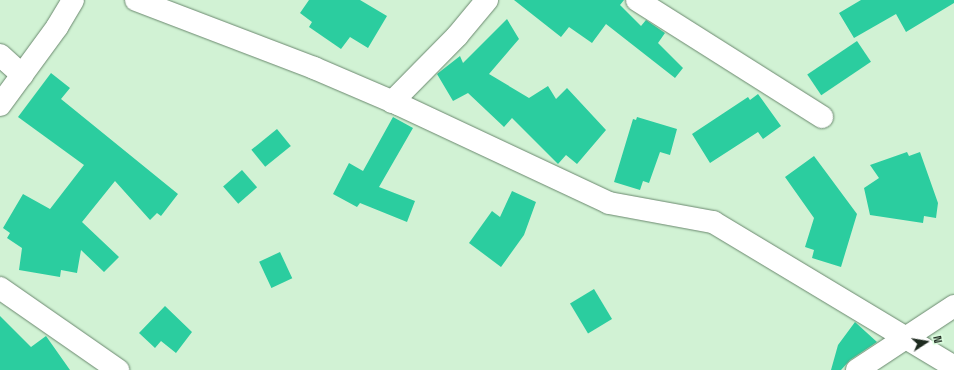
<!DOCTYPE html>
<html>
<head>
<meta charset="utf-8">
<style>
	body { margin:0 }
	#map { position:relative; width:954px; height:370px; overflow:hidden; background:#d1f2d4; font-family:"Space Grotesk",sans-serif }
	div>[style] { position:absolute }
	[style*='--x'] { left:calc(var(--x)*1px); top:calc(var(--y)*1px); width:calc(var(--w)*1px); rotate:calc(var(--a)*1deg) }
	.building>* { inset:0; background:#2bcd9f; transform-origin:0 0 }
	.roads { filter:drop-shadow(0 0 1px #6a886e) drop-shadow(0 0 1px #6a886e) }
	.minor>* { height:22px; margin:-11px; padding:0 11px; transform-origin:11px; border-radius:11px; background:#fff }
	span { translate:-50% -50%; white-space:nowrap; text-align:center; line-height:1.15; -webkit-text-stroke:3px #deffe1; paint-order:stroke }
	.north { position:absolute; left:906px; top:322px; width:40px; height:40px; -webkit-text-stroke:3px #deffe1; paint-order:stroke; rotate:78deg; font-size:11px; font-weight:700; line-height:16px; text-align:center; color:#1d2a1f }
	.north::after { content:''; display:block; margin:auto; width:14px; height:18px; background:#1d2a1f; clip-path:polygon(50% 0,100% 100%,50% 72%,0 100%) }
</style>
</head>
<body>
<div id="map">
	<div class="building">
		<i style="clip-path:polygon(309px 0,360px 0,387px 16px,368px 48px,350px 37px,341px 49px,309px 27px,312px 22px,300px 13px)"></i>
		<i style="clip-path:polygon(514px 0,624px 0,620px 5px,641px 26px,646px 20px,665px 33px,658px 43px,683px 68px,675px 78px,606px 24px,592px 43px,569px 27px,561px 37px)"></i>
		<i style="clip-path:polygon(861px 0,954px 0,954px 3px,906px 32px,896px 14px,854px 38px,839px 13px)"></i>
		<i style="clip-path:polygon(507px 19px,519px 39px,489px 74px,529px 98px,548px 86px,556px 99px,567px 88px,606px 130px,577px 164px,566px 155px,558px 164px,512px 118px,504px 127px,468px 93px,453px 101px,437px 74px,460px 56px,463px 63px)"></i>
		<i style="left:857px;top:41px;width:25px;height:60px;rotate:56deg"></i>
		<i style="clip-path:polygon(51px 73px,70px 88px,61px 99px,178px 194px,161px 216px,157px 213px,150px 220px,115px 181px,82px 222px,119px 257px,104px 272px,81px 250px,77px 273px,61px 270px,60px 277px,19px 270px,22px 248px,7px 238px,10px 233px,3px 228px,23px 194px,50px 209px,84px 165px,18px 117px)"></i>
		<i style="clip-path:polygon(758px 94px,781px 126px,763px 139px,758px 132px,710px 163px,692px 134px,748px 97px,750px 100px)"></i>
		<i style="clip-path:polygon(393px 117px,413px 128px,379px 187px,415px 201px,407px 222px,360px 203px,357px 207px,333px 194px,349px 163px,363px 171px)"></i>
		<i style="clip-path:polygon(637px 117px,677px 129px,670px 155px,660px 152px,649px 183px,643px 181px,640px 190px,614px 182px,633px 119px,636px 120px)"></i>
		<i style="left:277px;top:129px;width:22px;height:33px;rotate:51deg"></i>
		<i style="clip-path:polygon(907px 152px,909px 156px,920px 152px,938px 203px,936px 218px,924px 216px,923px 223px,870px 215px,864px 188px,879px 178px,870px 165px)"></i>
		<i style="clip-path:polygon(814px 156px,857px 214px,841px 267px,812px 258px,814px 250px,805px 247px,814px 218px,785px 177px)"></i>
		<i style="left:242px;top:170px;width:23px;height:25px;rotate:49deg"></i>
		<i style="clip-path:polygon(512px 191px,536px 202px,524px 235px,501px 267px,469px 243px,492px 211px,500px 217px)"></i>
		<i style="left:280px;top:252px;width:29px;height:23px;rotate:65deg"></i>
		<i style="left:594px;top:289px;width:35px;height:28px;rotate:59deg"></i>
		<i style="clip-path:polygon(165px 306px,192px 332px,176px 353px,161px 341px,155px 348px,139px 333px)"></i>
		<i style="clip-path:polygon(0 316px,31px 347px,46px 336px,70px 370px,0 370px)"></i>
		<i style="clip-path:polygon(855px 322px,877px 342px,850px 360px,841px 370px,831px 370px,838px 345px)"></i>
	</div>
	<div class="roads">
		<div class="minor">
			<i style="--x:136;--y:0;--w:191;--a:20.9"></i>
			<i style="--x:314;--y:68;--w:91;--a:23.2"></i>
			<i style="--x:398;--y:104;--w:233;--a:25.1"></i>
			<i style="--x:609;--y:203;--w:106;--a:10.4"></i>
			<i style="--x:713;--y:222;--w:281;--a:31"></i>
			<i style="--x:637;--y:0;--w:219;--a:32.3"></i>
			<i style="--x:0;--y:55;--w:30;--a:42"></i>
			<i style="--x:392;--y:102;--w:93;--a:-45.4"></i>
			<i style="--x:457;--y:36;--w:47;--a:-50.2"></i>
			<i style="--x:0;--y:105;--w:97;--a:-53.8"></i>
			<i style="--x:57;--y:27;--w:31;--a:-59"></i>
			<i style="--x:0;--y:288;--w:144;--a:34.8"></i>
			<i style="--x:857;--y:370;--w:116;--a:-33.4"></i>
		</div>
	</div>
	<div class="north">N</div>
</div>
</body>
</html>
